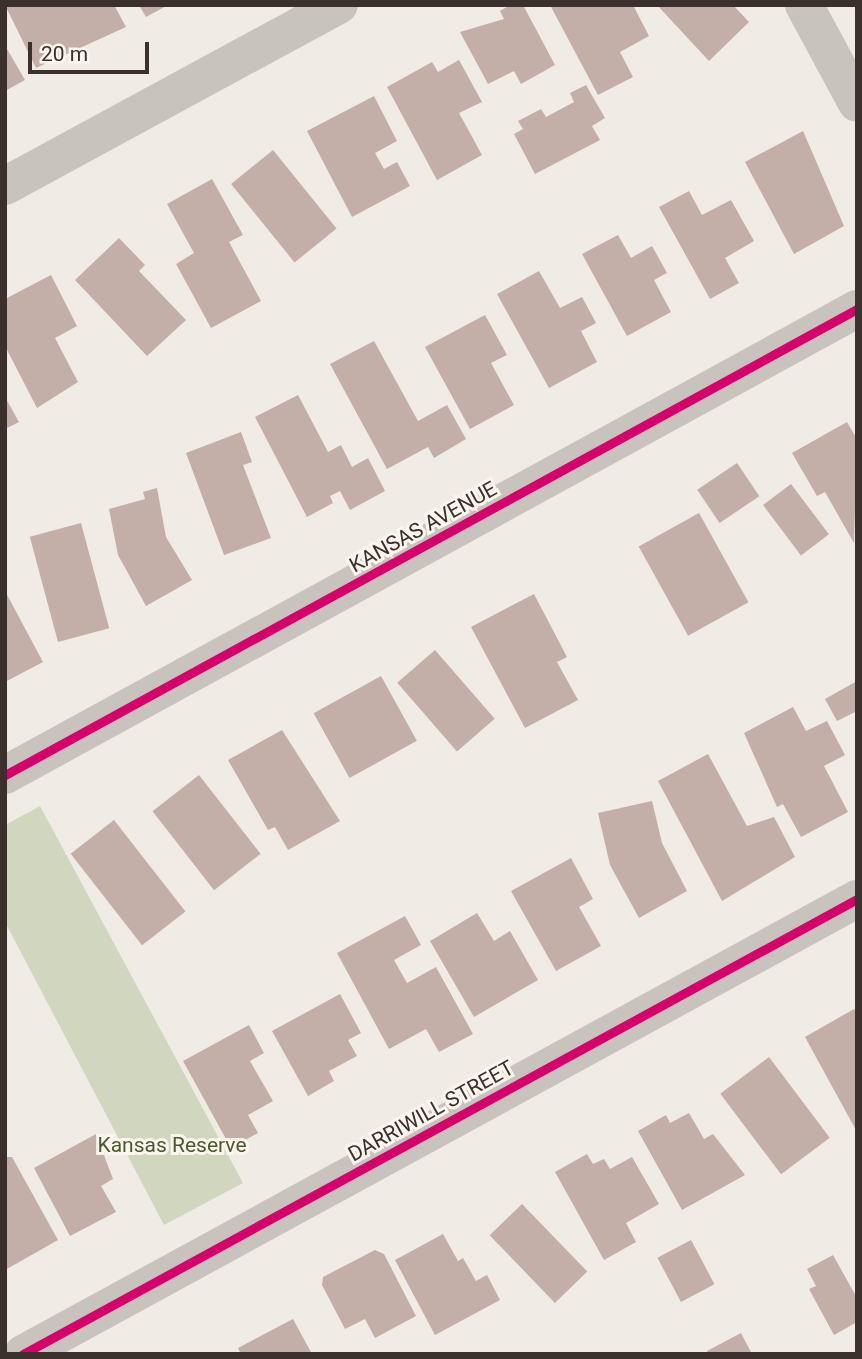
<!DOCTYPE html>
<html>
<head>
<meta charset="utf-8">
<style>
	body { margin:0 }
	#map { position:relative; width:862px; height:1359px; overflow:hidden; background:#f0ebe5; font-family:Roboto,sans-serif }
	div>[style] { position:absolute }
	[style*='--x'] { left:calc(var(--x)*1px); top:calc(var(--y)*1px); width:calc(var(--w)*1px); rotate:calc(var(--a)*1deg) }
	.green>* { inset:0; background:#d1d6bf }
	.building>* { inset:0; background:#c3afa7; transform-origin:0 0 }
	.minor>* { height:38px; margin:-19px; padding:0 19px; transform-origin:19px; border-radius:19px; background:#c9c3be }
	.cycleway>* { height:9px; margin:-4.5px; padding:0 4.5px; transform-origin:4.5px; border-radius:4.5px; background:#d6006c }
	span { translate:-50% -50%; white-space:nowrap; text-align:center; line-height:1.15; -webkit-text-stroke:6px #fbf5ee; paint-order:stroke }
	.street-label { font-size:21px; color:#3b302b }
	.park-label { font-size:21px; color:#4a5a2e }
	.frame { position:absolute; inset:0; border:7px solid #3b302b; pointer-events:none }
	.scale { position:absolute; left:28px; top:42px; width:121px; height:32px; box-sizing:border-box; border:4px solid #3b302b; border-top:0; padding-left:9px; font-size:21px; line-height:24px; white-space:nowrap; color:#3b302b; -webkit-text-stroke:5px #fbf5ee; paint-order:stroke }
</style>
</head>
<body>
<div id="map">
	<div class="green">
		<i style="clip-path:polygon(40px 806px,243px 1183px,164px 1225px,5px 922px,5px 825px)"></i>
	</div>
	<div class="building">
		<i style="clip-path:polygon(5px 5px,114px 5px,126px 27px,36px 68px)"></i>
		<i style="clip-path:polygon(139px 5px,168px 5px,146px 17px)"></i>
		<i style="clip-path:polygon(510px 5px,523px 5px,555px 65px,521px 84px,514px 71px,488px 84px,460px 32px,504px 19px,500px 11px)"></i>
		<i style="clip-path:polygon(550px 5px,633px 5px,649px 36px,620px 52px,633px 77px,598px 95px)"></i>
		<i style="clip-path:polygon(657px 5px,733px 5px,749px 22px,709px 61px)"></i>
		<i style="clip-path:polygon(7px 49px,25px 80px,5px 91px,5px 50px)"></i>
		<i style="clip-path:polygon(459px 60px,482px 102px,459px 113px,482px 155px,437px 180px,387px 87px,432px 62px,438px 72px)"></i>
		<i style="clip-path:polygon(586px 85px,605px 118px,592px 126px,600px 140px,535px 174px,514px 134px,523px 129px,518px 121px,541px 109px,546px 117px,574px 102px,570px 93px)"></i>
		<i style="clip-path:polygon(374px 96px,397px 141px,375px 153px,384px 169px,397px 162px,410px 186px,352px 217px,307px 131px)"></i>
		<i style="clip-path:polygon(803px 131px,844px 226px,794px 254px,745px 162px)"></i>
		<i style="left:273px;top:150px;width:101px;height:54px;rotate:51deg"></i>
		<i style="clip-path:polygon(212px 179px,243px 235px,229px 242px,261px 301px,211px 328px,176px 264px,194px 253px,167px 204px)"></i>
		<i style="clip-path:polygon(689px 191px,702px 215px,731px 200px,754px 241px,725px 258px,739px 283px,710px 299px,659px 207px)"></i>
		<i style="clip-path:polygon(618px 235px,631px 258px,652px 246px,667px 273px,654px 280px,671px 312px,627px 336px,582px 254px)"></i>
		<i style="clip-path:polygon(119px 238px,145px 265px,139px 271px,186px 320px,147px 356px,75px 280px)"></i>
		<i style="clip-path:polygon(539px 271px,560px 308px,582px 297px,596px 323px,581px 331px,597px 362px,549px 388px,497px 294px)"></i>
		<i style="clip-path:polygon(51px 275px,77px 326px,55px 338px,78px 382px,37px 408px,5px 346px,5px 299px)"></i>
		<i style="clip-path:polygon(485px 315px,507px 355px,491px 363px,514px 405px,470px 429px,425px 347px)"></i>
		<i style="clip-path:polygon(374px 341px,418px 421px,447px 405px,466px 439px,434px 458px,428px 447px,387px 469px,330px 364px)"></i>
		<i style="clip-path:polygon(298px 395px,328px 452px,341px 445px,352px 467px,368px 458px,385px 491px,350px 510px,340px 491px,330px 496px,333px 503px,307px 517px,255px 417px)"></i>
		<i style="clip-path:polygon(5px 397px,19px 422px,5px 429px)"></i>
		<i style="clip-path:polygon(847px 422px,857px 439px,854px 543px,825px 492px,817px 496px,792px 453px)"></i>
		<i style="clip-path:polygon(241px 432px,252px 462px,243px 465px,271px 538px,224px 555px,186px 453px)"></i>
		<i style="left:737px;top:463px;width:40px;height:48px;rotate:56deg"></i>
		<i style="left:791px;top:484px;width:63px;height:35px;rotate:53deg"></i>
		<i style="clip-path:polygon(157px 488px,166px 537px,192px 580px,146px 606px,118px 555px,109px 509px,145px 499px,143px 492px)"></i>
		<i style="left:699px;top:513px;width:102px;height:69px;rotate:61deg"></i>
		<i style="left:81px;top:523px;width:109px;height:53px;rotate:75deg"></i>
		<i style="clip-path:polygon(5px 591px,43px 662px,5px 682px)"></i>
		<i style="clip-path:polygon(534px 594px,567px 657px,557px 662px,578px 700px,525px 728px,471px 627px)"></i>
		<i style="left:435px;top:650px;width:91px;height:50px;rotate:49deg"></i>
		<i style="left:381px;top:676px;width:74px;height:77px;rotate:61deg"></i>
		<i style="clip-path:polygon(857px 681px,857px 711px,837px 721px,825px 699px)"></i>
		<i style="clip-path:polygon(793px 707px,806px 731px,827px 721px,845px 755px,824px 766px,848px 812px,801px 837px,783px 804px,777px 807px,744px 733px)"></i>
		<i style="clip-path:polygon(282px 730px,340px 821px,288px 850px,275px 827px,268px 830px,228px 760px)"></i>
		<i style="clip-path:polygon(708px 754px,747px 826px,774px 817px,795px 857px,722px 901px,658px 781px)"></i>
		<i style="left:199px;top:775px;width:100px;height:59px;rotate:52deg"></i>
		<i style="clip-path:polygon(652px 801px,662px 843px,687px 891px,639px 918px,610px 865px,598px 813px)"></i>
		<i style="left:114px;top:820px;width:116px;height:55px;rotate:52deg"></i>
		<i style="clip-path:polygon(571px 858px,593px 899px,579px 907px,601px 946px,556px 971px,511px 891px)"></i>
		<i style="clip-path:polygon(477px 913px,494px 941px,510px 931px,538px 980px,474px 1017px,430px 941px)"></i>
		<i style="clip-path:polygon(405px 916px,421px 945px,394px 960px,407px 983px,436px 967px,473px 1034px,439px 1052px,426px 1029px,389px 1049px,337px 953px)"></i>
		<i style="clip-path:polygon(340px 994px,361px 1033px,348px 1040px,357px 1056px,329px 1071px,334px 1081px,308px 1096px,272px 1031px)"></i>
		<i style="clip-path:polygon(854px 1009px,857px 1014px,857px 1132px,805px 1037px)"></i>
		<i style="clip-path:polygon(249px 1025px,264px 1053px,250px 1061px,273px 1101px,248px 1115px,258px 1133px,231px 1148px,183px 1061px)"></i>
		<i style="left:769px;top:1057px;width:101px;height:61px;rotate:53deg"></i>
		<i style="clip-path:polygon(689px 1113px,704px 1139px,713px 1134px,745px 1175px,682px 1210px,638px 1131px,666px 1115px,670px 1123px)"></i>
		<i style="clip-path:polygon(96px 1134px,113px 1179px,101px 1186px,116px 1212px,70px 1236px,34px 1168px)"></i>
		<i style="clip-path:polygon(587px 1154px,593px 1164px,604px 1159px,610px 1169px,632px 1157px,659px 1204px,626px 1223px,636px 1242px,604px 1260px,555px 1172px)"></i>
		<i style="clip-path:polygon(5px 1157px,12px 1157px,58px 1240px,5px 1270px)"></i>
		<i style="left:522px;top:1204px;width:94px;height:45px;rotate:46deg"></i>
		<i style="clip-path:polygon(443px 1234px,458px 1261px,463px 1258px,476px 1281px,487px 1275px,500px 1300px,435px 1335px,395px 1260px)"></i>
		<i style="left:691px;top:1240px;width:50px;height:38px;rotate:62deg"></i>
		<i style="clip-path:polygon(375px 1250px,384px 1254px,416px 1316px,375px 1338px,365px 1319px,345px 1329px,322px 1285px,323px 1277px)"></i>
		<i style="clip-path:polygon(833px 1255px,857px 1298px,857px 1322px,834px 1335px,809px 1289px,816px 1286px,807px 1269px)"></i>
		<i style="clip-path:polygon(293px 1319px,312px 1354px,241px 1354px,238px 1348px)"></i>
		<i style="clip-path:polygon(741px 1333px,752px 1354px,708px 1354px,707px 1351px)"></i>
	</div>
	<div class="minor">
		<i style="--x:804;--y:5;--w:111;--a:61.6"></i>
		<i style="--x:5;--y:186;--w:380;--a:-28.5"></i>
		<i style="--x:5;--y:775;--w:971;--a:-28.68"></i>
		<i style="--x:23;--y:1354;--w:950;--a:-28.62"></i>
	</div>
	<div class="cycleway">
		<i style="--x:5;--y:775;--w:971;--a:-28.68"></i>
		<i style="--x:23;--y:1354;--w:950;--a:-28.62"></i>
	</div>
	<div class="street-label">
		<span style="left:423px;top:527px;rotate:-29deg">KANSAS AVENUE</span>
		<span style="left:431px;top:1111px;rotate:-29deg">DARRIWILL STREET</span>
	</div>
	<div class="park-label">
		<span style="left:172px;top:1145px">Kansas Reserve</span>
	</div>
	<div class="frame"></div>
	<div class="scale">20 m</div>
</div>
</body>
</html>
